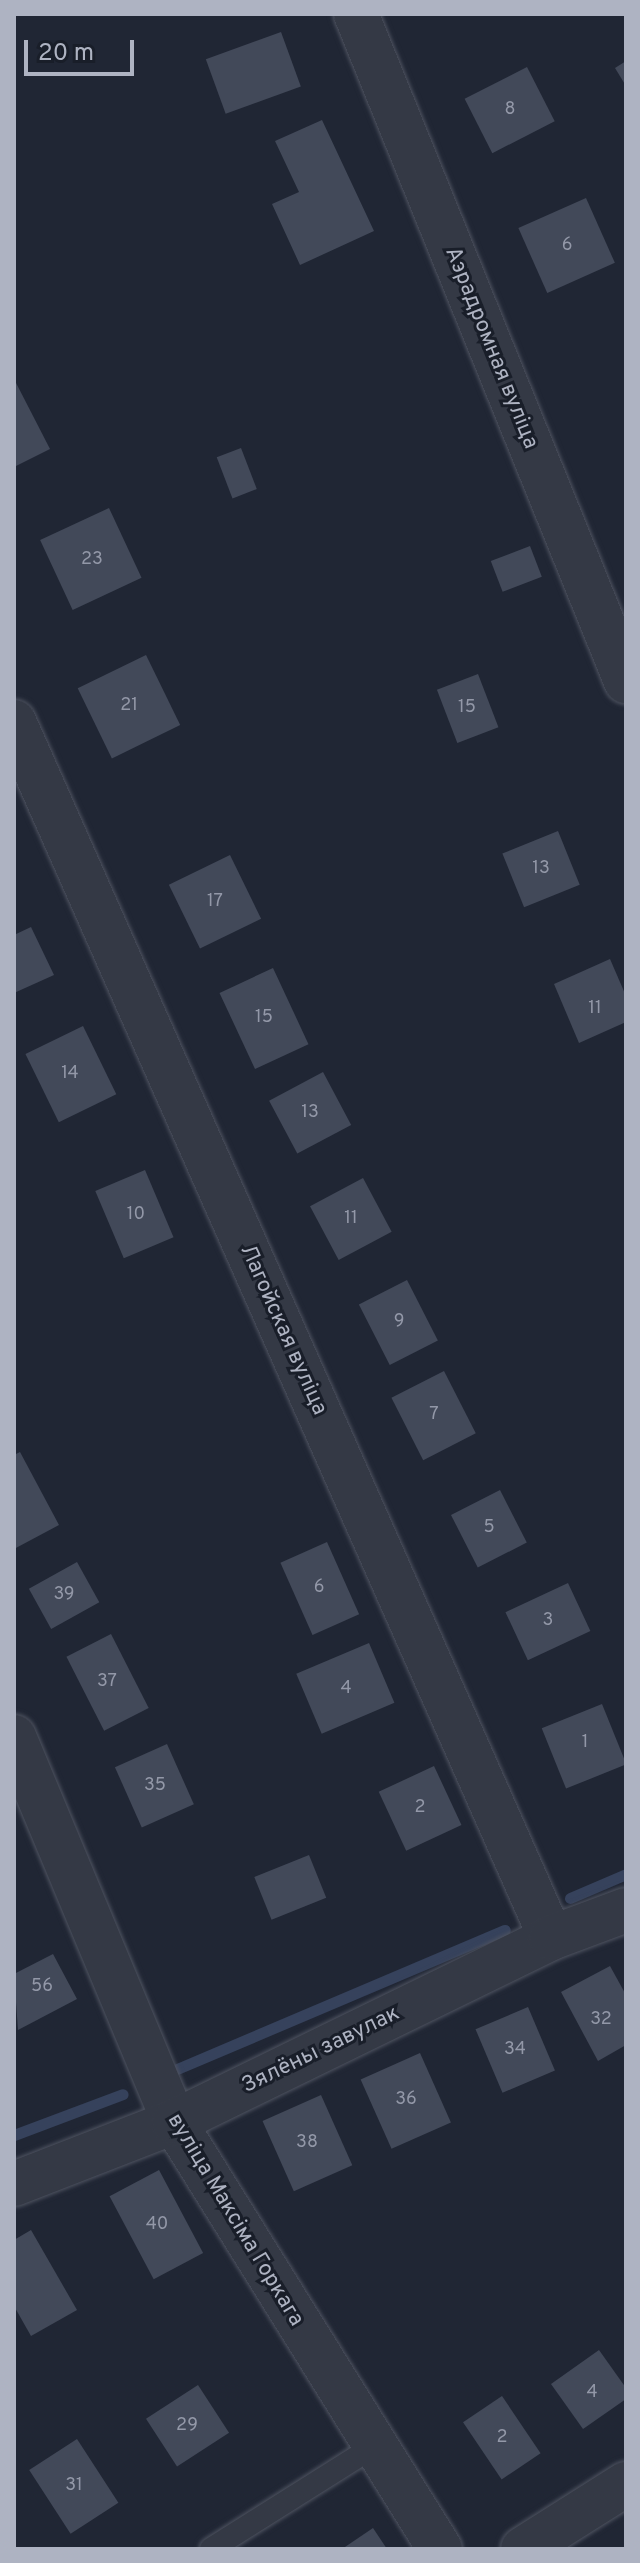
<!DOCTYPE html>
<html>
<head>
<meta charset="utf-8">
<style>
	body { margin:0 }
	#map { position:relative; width:640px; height:2563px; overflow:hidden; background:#202634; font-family:Overpass,sans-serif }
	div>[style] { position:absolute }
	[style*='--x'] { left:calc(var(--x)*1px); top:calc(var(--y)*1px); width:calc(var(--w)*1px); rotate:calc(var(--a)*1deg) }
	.stream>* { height:11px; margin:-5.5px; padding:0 5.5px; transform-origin:5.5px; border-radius:5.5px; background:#36425c }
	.building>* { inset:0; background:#424959; transform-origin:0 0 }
	.roads { filter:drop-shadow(0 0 2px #4e5360) drop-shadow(0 0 2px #4e5360) }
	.service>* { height:22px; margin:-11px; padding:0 11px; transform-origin:11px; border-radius:11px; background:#343945 }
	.minor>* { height:44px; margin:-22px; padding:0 22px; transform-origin:22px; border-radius:22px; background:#343945 }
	span { translate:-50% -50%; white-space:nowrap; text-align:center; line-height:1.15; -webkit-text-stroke:6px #191e29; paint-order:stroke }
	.number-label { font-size:18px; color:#9398a8 }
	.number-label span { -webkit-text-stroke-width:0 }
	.street-label { font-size:22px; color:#aeb3c2 }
	.frame { position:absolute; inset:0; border:16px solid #aeb3c2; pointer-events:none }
	.scale { position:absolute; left:24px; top:40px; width:110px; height:36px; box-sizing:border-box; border:4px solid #aeb3c2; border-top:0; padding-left:10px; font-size:24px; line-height:28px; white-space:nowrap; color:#aeb3c2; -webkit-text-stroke:6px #191e29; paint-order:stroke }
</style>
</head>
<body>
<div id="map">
	<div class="stream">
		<i style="--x:570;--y:1898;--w:61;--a:-23.2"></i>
		<i style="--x:177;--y:2069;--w:356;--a:-23"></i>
		<i style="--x:14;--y:2135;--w:116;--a:-20.6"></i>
	</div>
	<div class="building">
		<i style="left:281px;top:32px;width:58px;height:80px;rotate:70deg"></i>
		<i style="clip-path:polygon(626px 61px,626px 86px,615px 68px)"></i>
		<i style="left:527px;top:67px;width:61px;height:70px;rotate:63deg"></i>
		<i style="clip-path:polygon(322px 120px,374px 231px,300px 265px,272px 204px,299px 192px,275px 141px)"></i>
		<i style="left:586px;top:198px;width:71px;height:74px;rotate:66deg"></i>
		<i style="clip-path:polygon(14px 379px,50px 449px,14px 467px)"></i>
		<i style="left:241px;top:448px;width:44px;height:26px;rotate:69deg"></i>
		<i style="left:109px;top:508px;width:77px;height:76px;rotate:65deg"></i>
		<i style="left:530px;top:546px;width:33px;height:42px;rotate:69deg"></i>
		<i style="left:146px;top:655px;width:78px;height:76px;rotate:64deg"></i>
		<i style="left:478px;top:674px;width:57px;height:44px;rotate:69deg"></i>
		<i style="left:558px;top:831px;width:58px;height:60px;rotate:68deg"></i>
		<i style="left:230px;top:855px;width:71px;height:68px;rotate:64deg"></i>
		<i style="clip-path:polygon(31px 927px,54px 975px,14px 993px,14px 935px)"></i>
		<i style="clip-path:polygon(610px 959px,626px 996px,626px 1022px,579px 1043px,554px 984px)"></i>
		<i style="left:273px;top:968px;width:84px;height:59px;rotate:65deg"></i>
		<i style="left:83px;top:1026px;width:76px;height:64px;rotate:64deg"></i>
		<i style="left:323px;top:1072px;width:60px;height:61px;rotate:62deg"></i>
		<i style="left:145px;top:1170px;width:73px;height:54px;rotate:67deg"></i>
		<i style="left:363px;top:1178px;width:61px;height:60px;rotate:62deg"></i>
		<i style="left:407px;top:1280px;width:68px;height:54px;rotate:63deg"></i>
		<i style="left:444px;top:1371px;width:70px;height:59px;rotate:63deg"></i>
		<i style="clip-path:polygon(20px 1452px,59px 1525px,14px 1549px,14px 1455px)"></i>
		<i style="left:500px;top:1490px;width:59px;height:55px;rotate:63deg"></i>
		<i style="left:327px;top:1542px;width:79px;height:51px;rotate:66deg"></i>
		<i style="left:77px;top:1562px;width:46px;height:55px;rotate:61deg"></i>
		<i style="left:568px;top:1583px;width:53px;height:69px;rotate:65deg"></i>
		<i style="left:111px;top:1634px;width:83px;height:50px;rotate:63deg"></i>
		<i style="left:369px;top:1643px;width:65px;height:79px;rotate:67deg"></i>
		<i style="left:602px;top:1704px;width:65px;height:65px;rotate:68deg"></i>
		<i style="left:167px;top:1744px;width:66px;height:57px;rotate:66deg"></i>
		<i style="left:434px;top:1766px;width:65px;height:61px;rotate:65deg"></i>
		<i style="left:309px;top:1855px;width:46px;height:59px;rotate:68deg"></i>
		<i style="clip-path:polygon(53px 1954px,77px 1999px,18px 2030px,14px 1974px)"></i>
		<i style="clip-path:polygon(610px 1966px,626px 1995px,626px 2045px,598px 2061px,561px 1992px)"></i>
		<i style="left:528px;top:2007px;width:69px;height:57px;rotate:67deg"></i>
		<i style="left:420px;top:2053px;width:76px;height:65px;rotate:66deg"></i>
		<i style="left:321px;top:2095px;width:77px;height:64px;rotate:66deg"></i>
		<i style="left:159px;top:2170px;width:94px;height:56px;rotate:62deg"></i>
		<i style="clip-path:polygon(31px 2230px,77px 2310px,31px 2336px,14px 2306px,14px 2240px)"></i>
		<i style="clip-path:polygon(599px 2350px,626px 2388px,626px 2399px,583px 2429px,551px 2384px)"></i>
		<i style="left:198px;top:2385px;width:57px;height:62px;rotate:57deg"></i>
		<i style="left:502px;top:2396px;width:69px;height:47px;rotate:56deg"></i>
		<i style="left:77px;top:2439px;width:76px;height:57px;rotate:57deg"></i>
		<i style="clip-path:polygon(373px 2528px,387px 2549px,342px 2549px)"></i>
	</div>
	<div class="roads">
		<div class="service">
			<i style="--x:211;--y:2549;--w:191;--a:-32.2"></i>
		</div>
		<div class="minor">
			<i style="--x:356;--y:14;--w:720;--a:67.96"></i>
			<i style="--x:14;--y:722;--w:1329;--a:66.17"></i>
			<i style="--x:14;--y:1737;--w:417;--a:67.4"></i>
			<i style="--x:174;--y:2122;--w:503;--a:58.08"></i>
			<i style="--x:14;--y:2184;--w:172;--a:-21.2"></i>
			<i style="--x:174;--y:2122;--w:420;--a:-26"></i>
			<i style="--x:551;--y:1938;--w:80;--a:-20.5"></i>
			<i style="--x:523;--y:2549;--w:122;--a:-32.3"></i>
		</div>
	</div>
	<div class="number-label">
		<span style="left:510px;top:110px">8</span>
		<span style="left:567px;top:246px">6</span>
		<span style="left:92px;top:560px">23</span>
		<span style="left:129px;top:706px">21</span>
		<span style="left:467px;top:708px">15</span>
		<span style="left:541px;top:869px">13</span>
		<span style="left:215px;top:902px">17</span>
		<span style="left:595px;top:1009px">11</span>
		<span style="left:264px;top:1018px">15</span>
		<span style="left:70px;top:1074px">14</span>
		<span style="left:310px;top:1113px">13</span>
		<span style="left:136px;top:1215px">10</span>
		<span style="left:351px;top:1219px">11</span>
		<span style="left:399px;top:1322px">9</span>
		<span style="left:434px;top:1415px">7</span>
		<span style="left:489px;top:1528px">5</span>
		<span style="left:319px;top:1588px">6</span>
		<span style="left:64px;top:1595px">39</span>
		<span style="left:548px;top:1621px">3</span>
		<span style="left:107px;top:1682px">37</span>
		<span style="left:346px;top:1689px">4</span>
		<span style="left:585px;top:1743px">1</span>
		<span style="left:155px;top:1786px">35</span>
		<span style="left:420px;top:1808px">2</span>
		<span style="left:42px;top:1987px">56</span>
		<span style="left:601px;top:2020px">32</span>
		<span style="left:515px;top:2050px">34</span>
		<span style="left:406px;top:2100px">36</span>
		<span style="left:307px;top:2143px">38</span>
		<span style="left:157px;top:2225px">40</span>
		<span style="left:592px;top:2393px">4</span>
		<span style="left:187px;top:2426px">29</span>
		<span style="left:502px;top:2438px">2</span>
		<span style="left:74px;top:2486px">31</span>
	</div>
	<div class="street-label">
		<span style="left:491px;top:348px;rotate:68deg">Аэрадромная вуліца</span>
		<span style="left:283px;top:1330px;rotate:66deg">Лагойская вуліца</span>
		<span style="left:321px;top:2050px;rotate:-26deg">Зялёны завулак</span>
		<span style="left:235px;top:2220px;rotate:59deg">вуліца Максіма Горкага</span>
	</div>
	<div class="frame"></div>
	<div class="scale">20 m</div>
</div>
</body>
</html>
